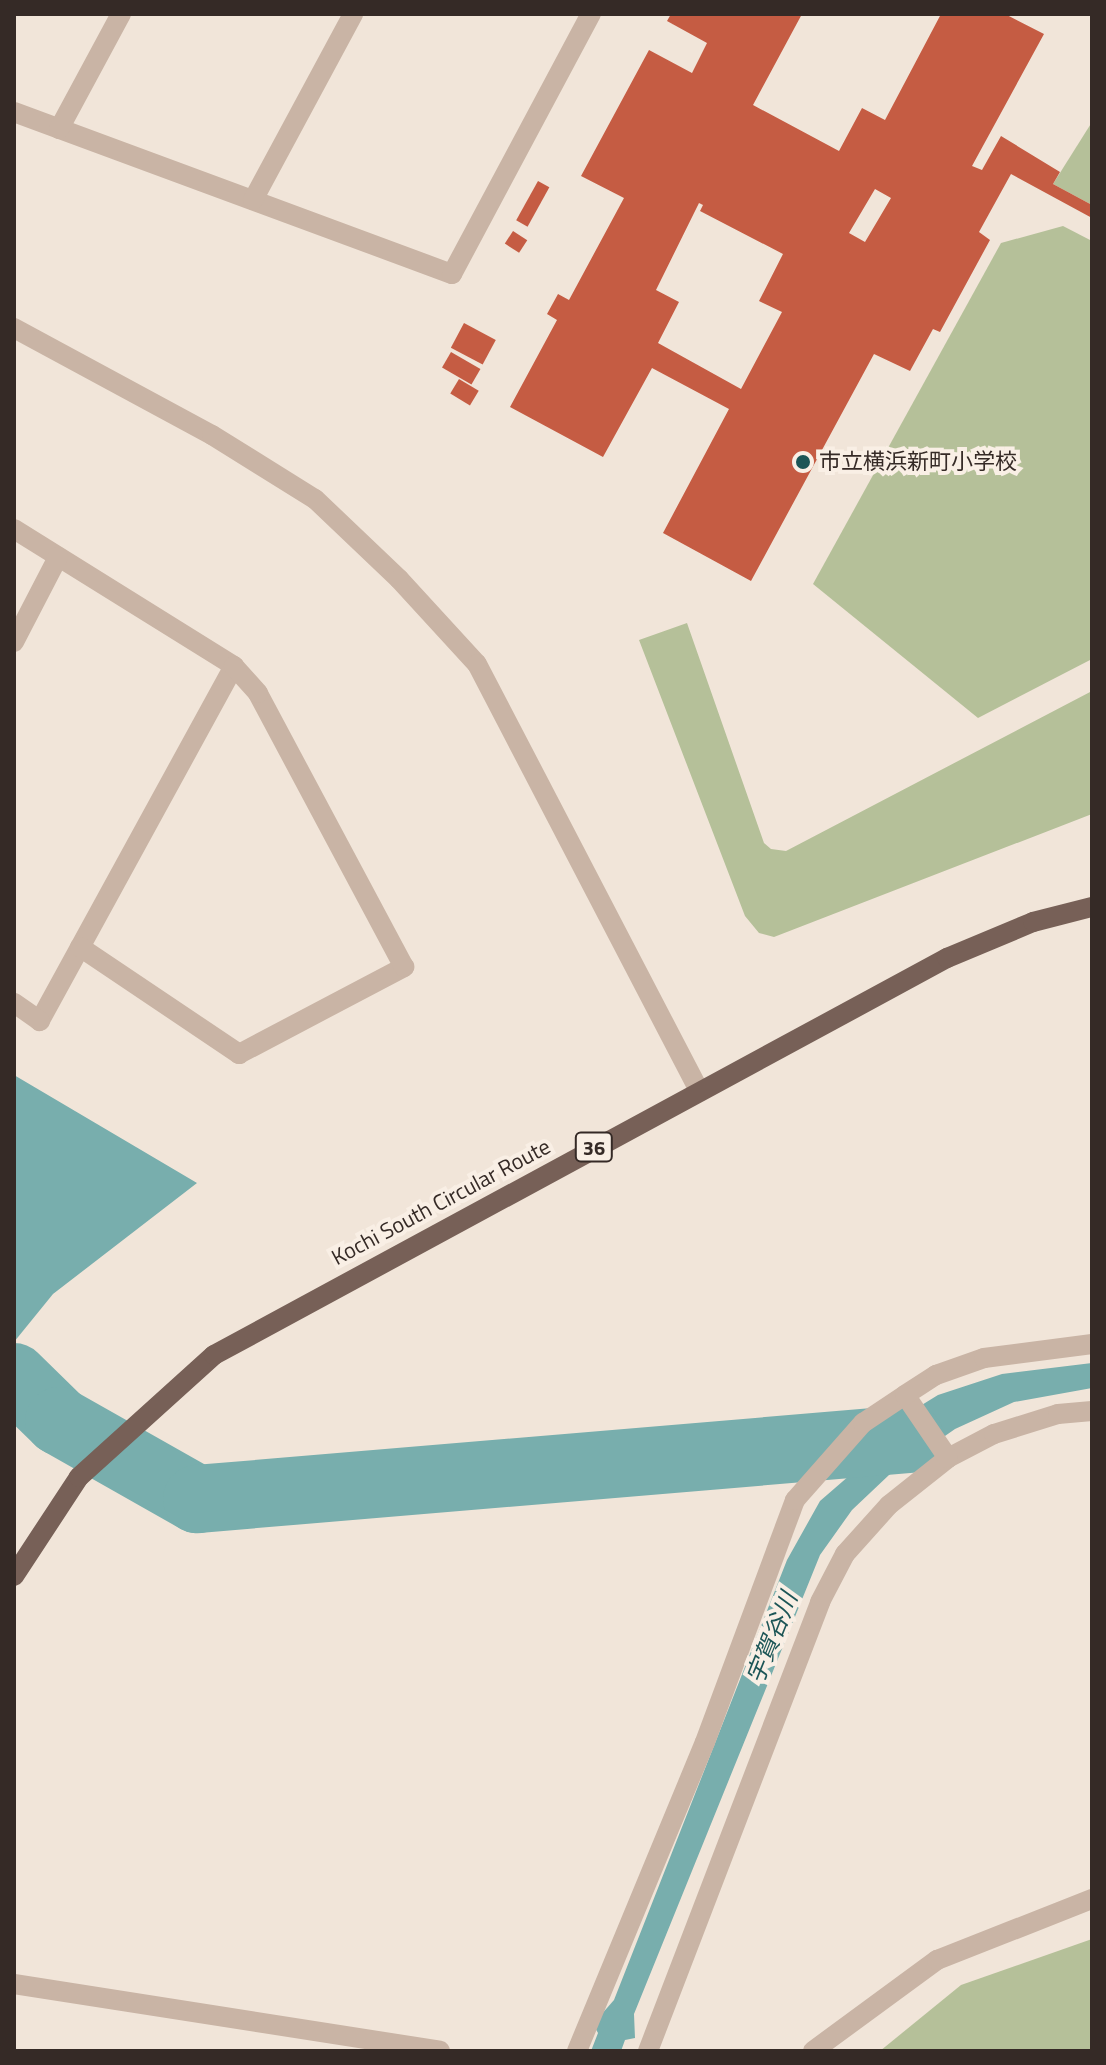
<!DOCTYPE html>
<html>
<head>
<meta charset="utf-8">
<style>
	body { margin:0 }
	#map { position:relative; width:1106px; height:2065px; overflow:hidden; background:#f1e5d9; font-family:"Titillium Web","Noto Sans JP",sans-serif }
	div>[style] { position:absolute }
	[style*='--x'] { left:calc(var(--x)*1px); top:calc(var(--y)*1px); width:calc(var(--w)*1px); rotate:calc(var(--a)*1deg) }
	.green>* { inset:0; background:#b5c099 }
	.water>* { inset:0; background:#78aead }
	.river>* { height:68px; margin:-34px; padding:0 34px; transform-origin:34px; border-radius:34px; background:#78aead }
	.building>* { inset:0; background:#c55c43; transform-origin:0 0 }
	.minor>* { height:20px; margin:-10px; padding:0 10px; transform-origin:10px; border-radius:10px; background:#c9b4a5 }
	.major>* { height:20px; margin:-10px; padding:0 10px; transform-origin:10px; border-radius:10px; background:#776057 }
	.dots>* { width:22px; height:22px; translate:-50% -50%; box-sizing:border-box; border:4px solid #f9efe5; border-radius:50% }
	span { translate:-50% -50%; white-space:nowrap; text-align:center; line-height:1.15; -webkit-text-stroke:8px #f9efe5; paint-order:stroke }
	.shield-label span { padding:2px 6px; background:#f9efe5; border:2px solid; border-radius:6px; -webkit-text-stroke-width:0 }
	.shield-label { font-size:20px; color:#352a26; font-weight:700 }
	.poi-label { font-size:22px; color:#352a26 }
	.left { translate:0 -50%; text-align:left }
	.street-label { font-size:22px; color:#352a26 }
	.water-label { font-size:24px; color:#1c5556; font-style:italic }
	.frame { position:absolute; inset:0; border:16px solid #352a26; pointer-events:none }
</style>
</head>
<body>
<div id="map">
	<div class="green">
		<i style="clip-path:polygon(1092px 122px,1092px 205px,1053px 184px)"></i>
		<i style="clip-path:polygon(1063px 226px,1092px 241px,1092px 659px,978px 718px,813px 584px,1001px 243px)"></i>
		<i style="clip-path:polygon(687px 623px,764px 843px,771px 849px,786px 851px,1092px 691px,1092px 814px,774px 937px,759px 933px,745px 916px,639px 640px)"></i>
		<i style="clip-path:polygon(1092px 1939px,1092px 2051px,880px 2051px,961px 1985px)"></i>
	</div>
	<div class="water">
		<i style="clip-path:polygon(14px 1075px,197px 1183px,53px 1294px,14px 1342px)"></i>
		<i style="clip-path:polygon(1092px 1363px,1092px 1388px,1014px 1402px,955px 1429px,889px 1475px,852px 1510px,820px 1555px,634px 2014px,635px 2038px,625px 2040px,621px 2051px,591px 2051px,598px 2033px,593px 2024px,614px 2000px,787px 1560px,820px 1501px,857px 1469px,842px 1458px,876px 1424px,886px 1427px,938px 1395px,1002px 1374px)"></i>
	</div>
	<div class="river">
		<i style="--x:14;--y:1377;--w:63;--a:44.4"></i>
		<i style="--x:59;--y:1421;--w:159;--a:29.5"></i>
		<i style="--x:197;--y:1499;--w:716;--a:-4.81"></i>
	</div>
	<div class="building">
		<i style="clip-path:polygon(evenodd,671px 14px,802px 14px,753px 105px,839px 151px,862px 108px,885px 120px,941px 14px,1005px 14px,1044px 34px,972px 166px,982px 170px,1001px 136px,1060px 172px,1053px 184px,1092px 205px,1092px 218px,1011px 174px,979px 232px,990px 240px,940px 332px,933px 329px,910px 371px,874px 354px,751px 581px,663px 533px,729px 409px,652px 368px,603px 457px,510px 407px,557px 320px,547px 314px,558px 294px,569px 300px,624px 198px,581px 176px,649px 50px,692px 73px,707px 43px,667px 21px,671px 14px,875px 189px,891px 198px,865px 242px,849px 233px,875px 189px,671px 14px,699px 203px,703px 205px,700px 211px,783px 254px,759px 301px,782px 312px,741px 389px,658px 343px,679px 302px,656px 290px,699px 203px)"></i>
		<i style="left:538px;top:181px;width:13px;height:45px;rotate:29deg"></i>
		<i style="left:513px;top:231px;width:17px;height:15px;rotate:33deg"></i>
		<i style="left:464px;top:323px;width:36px;height:28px;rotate:28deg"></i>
		<i style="left:451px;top:352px;width:34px;height:18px;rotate:30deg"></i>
		<i style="left:459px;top:379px;width:23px;height:17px;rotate:31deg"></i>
	</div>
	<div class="minor">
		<i style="--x:14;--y:112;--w:467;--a:20.3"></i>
		<i style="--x:452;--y:274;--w:295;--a:-61.9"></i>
		<i style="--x:59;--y:129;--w:131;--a:-61.7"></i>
		<i style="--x:253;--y:200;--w:211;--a:-61.7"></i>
		<i style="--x:14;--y:328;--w:225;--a:28.4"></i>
		<i style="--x:212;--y:435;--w:121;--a:31.9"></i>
		<i style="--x:315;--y:499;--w:116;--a:43.6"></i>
		<i style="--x:399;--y:579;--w:115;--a:47.5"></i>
		<i style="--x:477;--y:664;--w:481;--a:62.5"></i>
		<i style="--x:14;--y:529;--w:259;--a:31.9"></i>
		<i style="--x:234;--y:666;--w:405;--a:118.7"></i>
		<i style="--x:40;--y:1021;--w:32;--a:-145"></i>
		<i style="--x:14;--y:642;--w:96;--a:-62.6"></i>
		<i style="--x:80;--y:947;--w:192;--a:33.9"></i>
		<i style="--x:239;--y:1054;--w:187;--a:-27.8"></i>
		<i style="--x:404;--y:967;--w:310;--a:-118.1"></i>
		<i style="--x:258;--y:693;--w:36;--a:-132"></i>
		<i style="--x:948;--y:1458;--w:52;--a:-27.6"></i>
		<i style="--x:994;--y:1434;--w:67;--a:-17.4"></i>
		<i style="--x:1058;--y:1414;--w:34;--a:-5"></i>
		<i style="--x:14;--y:1984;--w:431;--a:8.9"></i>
		<i style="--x:577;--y:2051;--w:334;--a:-67.5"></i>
		<i style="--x:705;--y:1742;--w:258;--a:-69.6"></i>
		<i style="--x:795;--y:1500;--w:103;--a:-48.6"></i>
		<i style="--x:863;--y:1423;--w:50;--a:-33.7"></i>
		<i style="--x:648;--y:2051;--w:481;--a:-69"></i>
		<i style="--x:820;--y:1602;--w:54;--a:-62.5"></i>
		<i style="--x:845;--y:1554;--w:66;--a:-48.1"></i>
		<i style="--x:889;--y:1505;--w:75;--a:-38.5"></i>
		<i style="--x:948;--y:1458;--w:76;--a:-124.3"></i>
		<i style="--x:905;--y:1395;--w:37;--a:-33"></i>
		<i style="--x:936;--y:1375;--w:51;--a:-19.5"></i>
		<i style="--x:984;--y:1358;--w:109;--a:-7.4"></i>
		<i style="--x:813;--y:2051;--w:154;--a:-36.3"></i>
		<i style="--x:937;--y:1960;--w:167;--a:-21.5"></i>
	</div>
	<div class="major">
		<i style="--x:14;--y:1576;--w:118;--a:-56.7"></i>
		<i style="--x:79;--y:1477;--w:182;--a:-42.1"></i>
		<i style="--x:214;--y:1355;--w:834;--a:-28.44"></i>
		<i style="--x:947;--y:958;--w:93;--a:-22.7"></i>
		<i style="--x:1033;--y:922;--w:61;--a:-14.3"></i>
	</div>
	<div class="dots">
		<i style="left:803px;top:462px;background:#1c5556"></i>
	</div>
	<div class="shield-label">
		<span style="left:594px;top:1147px">36</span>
	</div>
	<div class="poi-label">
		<span class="left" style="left:819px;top:462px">市立横浜新町小学校</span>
	</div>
	<div class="street-label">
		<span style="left:441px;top:1202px;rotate:-28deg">Kochi South Circular Route</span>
	</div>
	<div class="water-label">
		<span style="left:772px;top:1638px;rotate:-68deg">宇賀谷川</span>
	</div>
	<div class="frame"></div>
</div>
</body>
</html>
